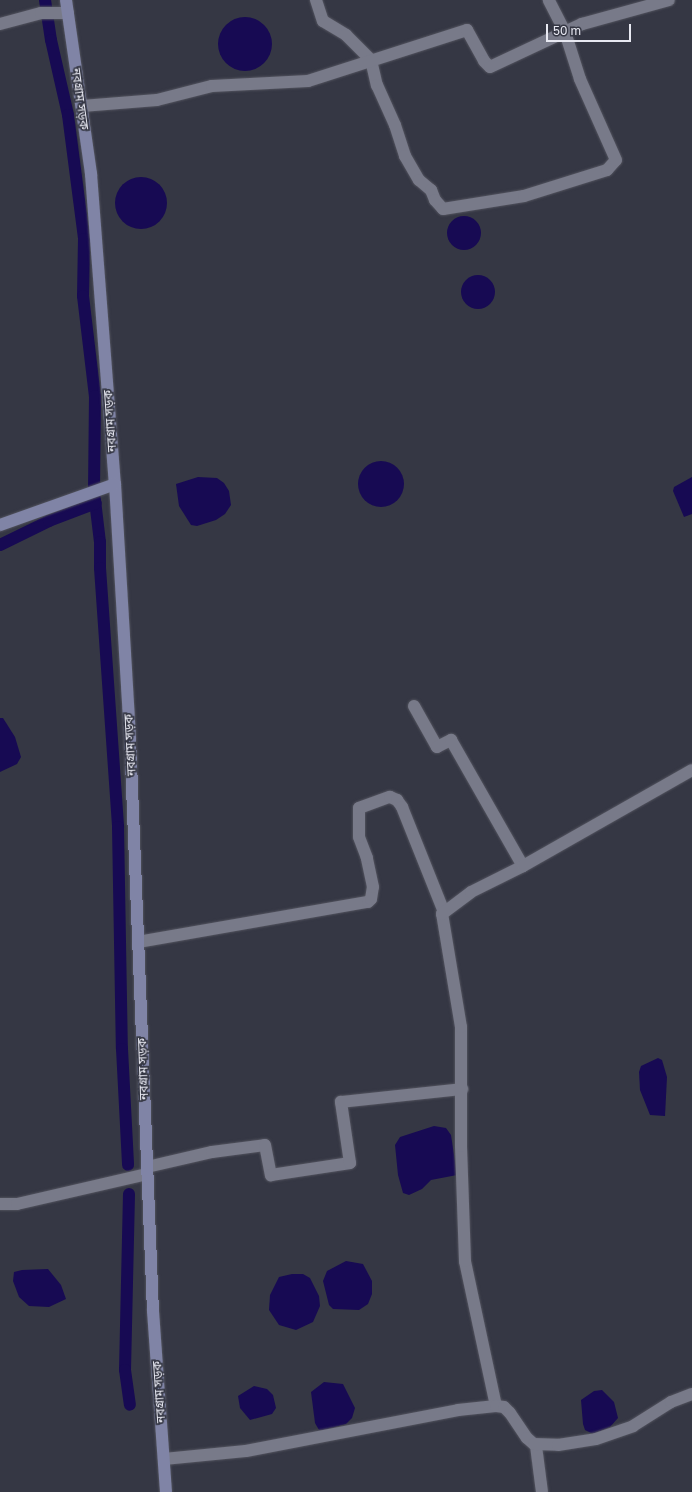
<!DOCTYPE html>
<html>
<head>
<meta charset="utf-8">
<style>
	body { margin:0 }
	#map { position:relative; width:692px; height:1492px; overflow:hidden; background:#353744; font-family:"Golos Text","Noto Sans Bengali",sans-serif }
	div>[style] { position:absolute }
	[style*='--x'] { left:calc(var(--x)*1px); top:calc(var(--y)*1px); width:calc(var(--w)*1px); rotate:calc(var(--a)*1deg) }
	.water>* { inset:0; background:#170a53 }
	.round { border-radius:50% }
	.canal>* { height:12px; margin:-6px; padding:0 6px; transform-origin:6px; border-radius:6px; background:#170a53 }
	.roads { filter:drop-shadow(0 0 1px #52535e) drop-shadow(0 0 1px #52535e) }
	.street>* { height:12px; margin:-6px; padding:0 6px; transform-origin:6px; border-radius:6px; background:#787a89 }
	.secondary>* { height:12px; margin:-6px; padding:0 6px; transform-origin:6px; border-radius:6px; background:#8084a6 }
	span { translate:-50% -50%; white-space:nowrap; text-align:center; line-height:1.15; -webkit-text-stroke:3.5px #353744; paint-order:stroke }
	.street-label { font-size:12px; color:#e8e9f2 }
	.scale { position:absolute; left:546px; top:24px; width:85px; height:18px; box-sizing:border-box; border:2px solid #e8e9f2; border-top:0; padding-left:5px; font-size:12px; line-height:14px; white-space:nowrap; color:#e8e9f2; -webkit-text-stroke:3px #353744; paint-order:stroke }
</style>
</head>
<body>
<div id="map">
	<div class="water">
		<i class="round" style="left:218px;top:17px;width:54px;height:54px"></i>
		<i class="round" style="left:115px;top:177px;width:52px;height:52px"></i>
		<i class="round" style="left:447px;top:216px;width:34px;height:34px"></i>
		<i class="round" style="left:461px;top:275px;width:34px;height:34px"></i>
		<i class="round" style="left:358px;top:461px;width:46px;height:46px"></i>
		<i style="clip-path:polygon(198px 477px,217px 478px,224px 483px,229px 491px,231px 505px,225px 514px,216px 520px,197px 526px,191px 525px,179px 506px,176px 484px)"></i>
		<i style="clip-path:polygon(692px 477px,692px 514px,684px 517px,673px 491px,674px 487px)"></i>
		<i style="clip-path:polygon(0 718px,3px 718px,15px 737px,21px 757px,17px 764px,0 772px)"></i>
		<i style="clip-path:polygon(658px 1058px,662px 1060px,667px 1077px,665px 1116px,650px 1115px,640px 1090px,639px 1072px,641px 1066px)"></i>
		<i style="clip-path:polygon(434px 1126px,446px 1128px,451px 1135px,457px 1175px,431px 1180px,422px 1189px,409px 1195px,403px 1193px,398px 1175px,395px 1145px,400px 1137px)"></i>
		<i style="clip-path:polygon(346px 1261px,363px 1264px,372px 1281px,372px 1294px,368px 1304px,359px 1310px,333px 1309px,329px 1305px,323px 1281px,327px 1271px)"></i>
		<i style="clip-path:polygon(48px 1269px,61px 1285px,66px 1299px,49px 1307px,29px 1306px,19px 1297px,13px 1281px,14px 1272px,22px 1270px)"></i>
		<i style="clip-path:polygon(292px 1274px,303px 1274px,310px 1278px,319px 1296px,320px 1306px,313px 1322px,296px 1330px,279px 1325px,269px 1310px,270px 1295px,279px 1277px)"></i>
		<i style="clip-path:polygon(324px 1382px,343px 1384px,355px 1408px,352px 1418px,346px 1424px,324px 1430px,319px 1430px,315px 1423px,311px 1392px)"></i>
		<i style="clip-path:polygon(254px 1386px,267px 1389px,273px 1395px,276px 1408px,272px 1414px,250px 1420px,240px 1408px,238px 1396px)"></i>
		<i style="clip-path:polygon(602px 1390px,614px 1402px,618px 1418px,610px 1427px,593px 1434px,585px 1430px,583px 1424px,581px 1400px,594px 1391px)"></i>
	</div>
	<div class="canal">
		<i style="--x:45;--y:0;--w:40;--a:81.5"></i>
		<i style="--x:51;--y:40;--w:77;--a:77.2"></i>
		<i style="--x:68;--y:115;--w:125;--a:82.6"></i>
		<i style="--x:84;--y:239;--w:57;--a:91"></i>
		<i style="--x:83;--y:296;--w:101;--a:83.2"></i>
		<i style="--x:95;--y:396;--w:96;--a:90.6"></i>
		<i style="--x:94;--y:492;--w:50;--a:83.2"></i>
		<i style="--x:100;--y:542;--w:26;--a:90"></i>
		<i style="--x:100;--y:568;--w:260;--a:86"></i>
		<i style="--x:118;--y:827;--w:222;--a:89"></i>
		<i style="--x:122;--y:1049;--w:116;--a:87"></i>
		<i style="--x:0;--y:545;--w:55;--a:-26.1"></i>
		<i style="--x:49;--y:521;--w:50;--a:-21"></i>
		<i style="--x:129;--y:1194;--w:176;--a:91.3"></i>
		<i style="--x:125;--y:1370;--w:35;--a:82"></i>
	</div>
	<div class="roads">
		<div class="street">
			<i style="--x:316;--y:0;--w:22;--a:72"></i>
			<i style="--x:323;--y:21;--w:27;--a:31"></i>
			<i style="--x:346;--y:35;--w:35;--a:45"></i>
			<i style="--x:371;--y:60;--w:26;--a:77"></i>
			<i style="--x:377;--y:85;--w:44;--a:65.8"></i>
			<i style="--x:395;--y:125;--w:33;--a:72"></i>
			<i style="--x:405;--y:156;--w:28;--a:60"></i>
			<i style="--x:419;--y:180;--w:16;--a:40"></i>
			<i style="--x:431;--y:190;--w:11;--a:68"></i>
			<i style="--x:435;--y:200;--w:12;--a:48"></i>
			<i style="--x:443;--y:209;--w:82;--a:-9.1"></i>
			<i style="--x:524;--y:196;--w:87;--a:-17.4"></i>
			<i style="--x:607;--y:170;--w:13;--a:-48"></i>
			<i style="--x:616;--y:160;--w:89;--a:-114"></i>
			<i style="--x:580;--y:79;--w:49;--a:-107.7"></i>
			<i style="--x:565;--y:32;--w:36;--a:-117"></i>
			<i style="--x:0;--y:24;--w:42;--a:-15"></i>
			<i style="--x:41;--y:13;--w:27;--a:0"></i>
			<i style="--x:82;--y:106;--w:75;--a:-4.6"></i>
			<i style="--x:157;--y:100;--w:57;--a:-14.3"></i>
			<i style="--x:212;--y:86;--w:96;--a:-3"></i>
			<i style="--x:308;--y:81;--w:167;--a:-17.8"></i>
			<i style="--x:467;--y:30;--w:35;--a:61"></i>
			<i style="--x:484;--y:61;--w:8;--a:45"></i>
			<i style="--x:490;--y:67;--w:102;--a:-25.1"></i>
			<i style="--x:582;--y:24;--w:90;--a:-15.4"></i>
			<i style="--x:414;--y:706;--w:47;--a:60.7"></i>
			<i style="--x:437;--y:747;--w:16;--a:-27"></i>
			<i style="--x:451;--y:740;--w:145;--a:60.3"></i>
			<i style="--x:138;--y:942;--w:233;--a:-9.9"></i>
			<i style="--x:368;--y:902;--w:4;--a:-45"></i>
			<i style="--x:371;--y:899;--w:12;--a:-81"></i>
			<i style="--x:373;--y:887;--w:30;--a:-102"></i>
			<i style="--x:367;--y:858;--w:22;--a:-111"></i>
			<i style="--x:359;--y:837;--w:29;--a:-90"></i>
			<i style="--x:359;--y:808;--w:33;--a:-20"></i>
			<i style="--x:390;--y:797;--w:8;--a:23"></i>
			<i style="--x:397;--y:800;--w:9;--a:54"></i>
			<i style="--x:402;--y:807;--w:113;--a:68.2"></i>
			<i style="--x:147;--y:1167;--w:67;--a:-13"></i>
			<i style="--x:212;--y:1152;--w:53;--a:-7.5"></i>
			<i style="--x:265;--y:1145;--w:31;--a:79"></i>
			<i style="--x:271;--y:1175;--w:80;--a:-8.6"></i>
			<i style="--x:350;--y:1163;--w:62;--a:-98.4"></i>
			<i style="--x:341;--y:1102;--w:122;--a:-6.1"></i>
			<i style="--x:0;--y:1204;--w:17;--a:0"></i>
			<i style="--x:17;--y:1204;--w:133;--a:-13"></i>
			<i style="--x:496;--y:1406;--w:148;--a:-102.1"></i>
			<i style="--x:465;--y:1261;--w:115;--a:-92"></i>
			<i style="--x:461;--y:1146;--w:119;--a:-90"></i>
			<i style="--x:461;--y:1027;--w:115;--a:-99.5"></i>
			<i style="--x:442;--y:914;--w:36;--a:-37"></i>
			<i style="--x:471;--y:892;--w:58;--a:-26.6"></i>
			<i style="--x:523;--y:866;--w:194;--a:-29.6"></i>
			<i style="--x:536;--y:1446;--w:46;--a:82.6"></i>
			<i style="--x:164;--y:1459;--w:82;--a:-5.6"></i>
			<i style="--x:246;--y:1451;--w:216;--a:-10.9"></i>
			<i style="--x:458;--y:1410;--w:38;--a:-6"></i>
			<i style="--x:496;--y:1406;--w:8;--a:7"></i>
			<i style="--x:504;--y:1407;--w:8;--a:45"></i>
			<i style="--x:510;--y:1413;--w:30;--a:56"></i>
			<i style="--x:527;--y:1438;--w:9;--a:41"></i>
			<i style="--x:534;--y:1444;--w:24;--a:2"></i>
			<i style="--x:558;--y:1445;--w:38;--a:-9"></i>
			<i style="--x:596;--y:1439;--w:39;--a:-19"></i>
			<i style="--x:633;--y:1426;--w:45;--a:-32.3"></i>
			<i style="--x:671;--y:1402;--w:22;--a:-21"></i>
		</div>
		<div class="secondary">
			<i style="--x:66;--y:0;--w:176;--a:81.8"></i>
			<i style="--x:91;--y:174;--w:311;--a:85.6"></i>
			<i style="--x:115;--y:484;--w:253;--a:86.6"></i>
			<i style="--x:130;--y:737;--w:574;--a:87.71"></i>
			<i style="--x:153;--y:1311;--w:181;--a:85.9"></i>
			<i style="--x:0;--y:525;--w:122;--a:-19.6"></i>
		</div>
	</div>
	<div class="street-label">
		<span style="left:80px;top:99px;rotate:82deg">নবগ্রাম সড়ক</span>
		<span style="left:110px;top:421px;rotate:-94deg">নবগ্রাম সড়ক</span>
		<span style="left:130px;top:745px;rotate:-93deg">নবগ্রাম সড়ক</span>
		<span style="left:143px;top:1069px;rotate:-92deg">নবগ্রাম সড়ক</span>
		<span style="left:159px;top:1392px;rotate:-94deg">নবগ্রাম সড়ক</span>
	</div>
	<div class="scale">50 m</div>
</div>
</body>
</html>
